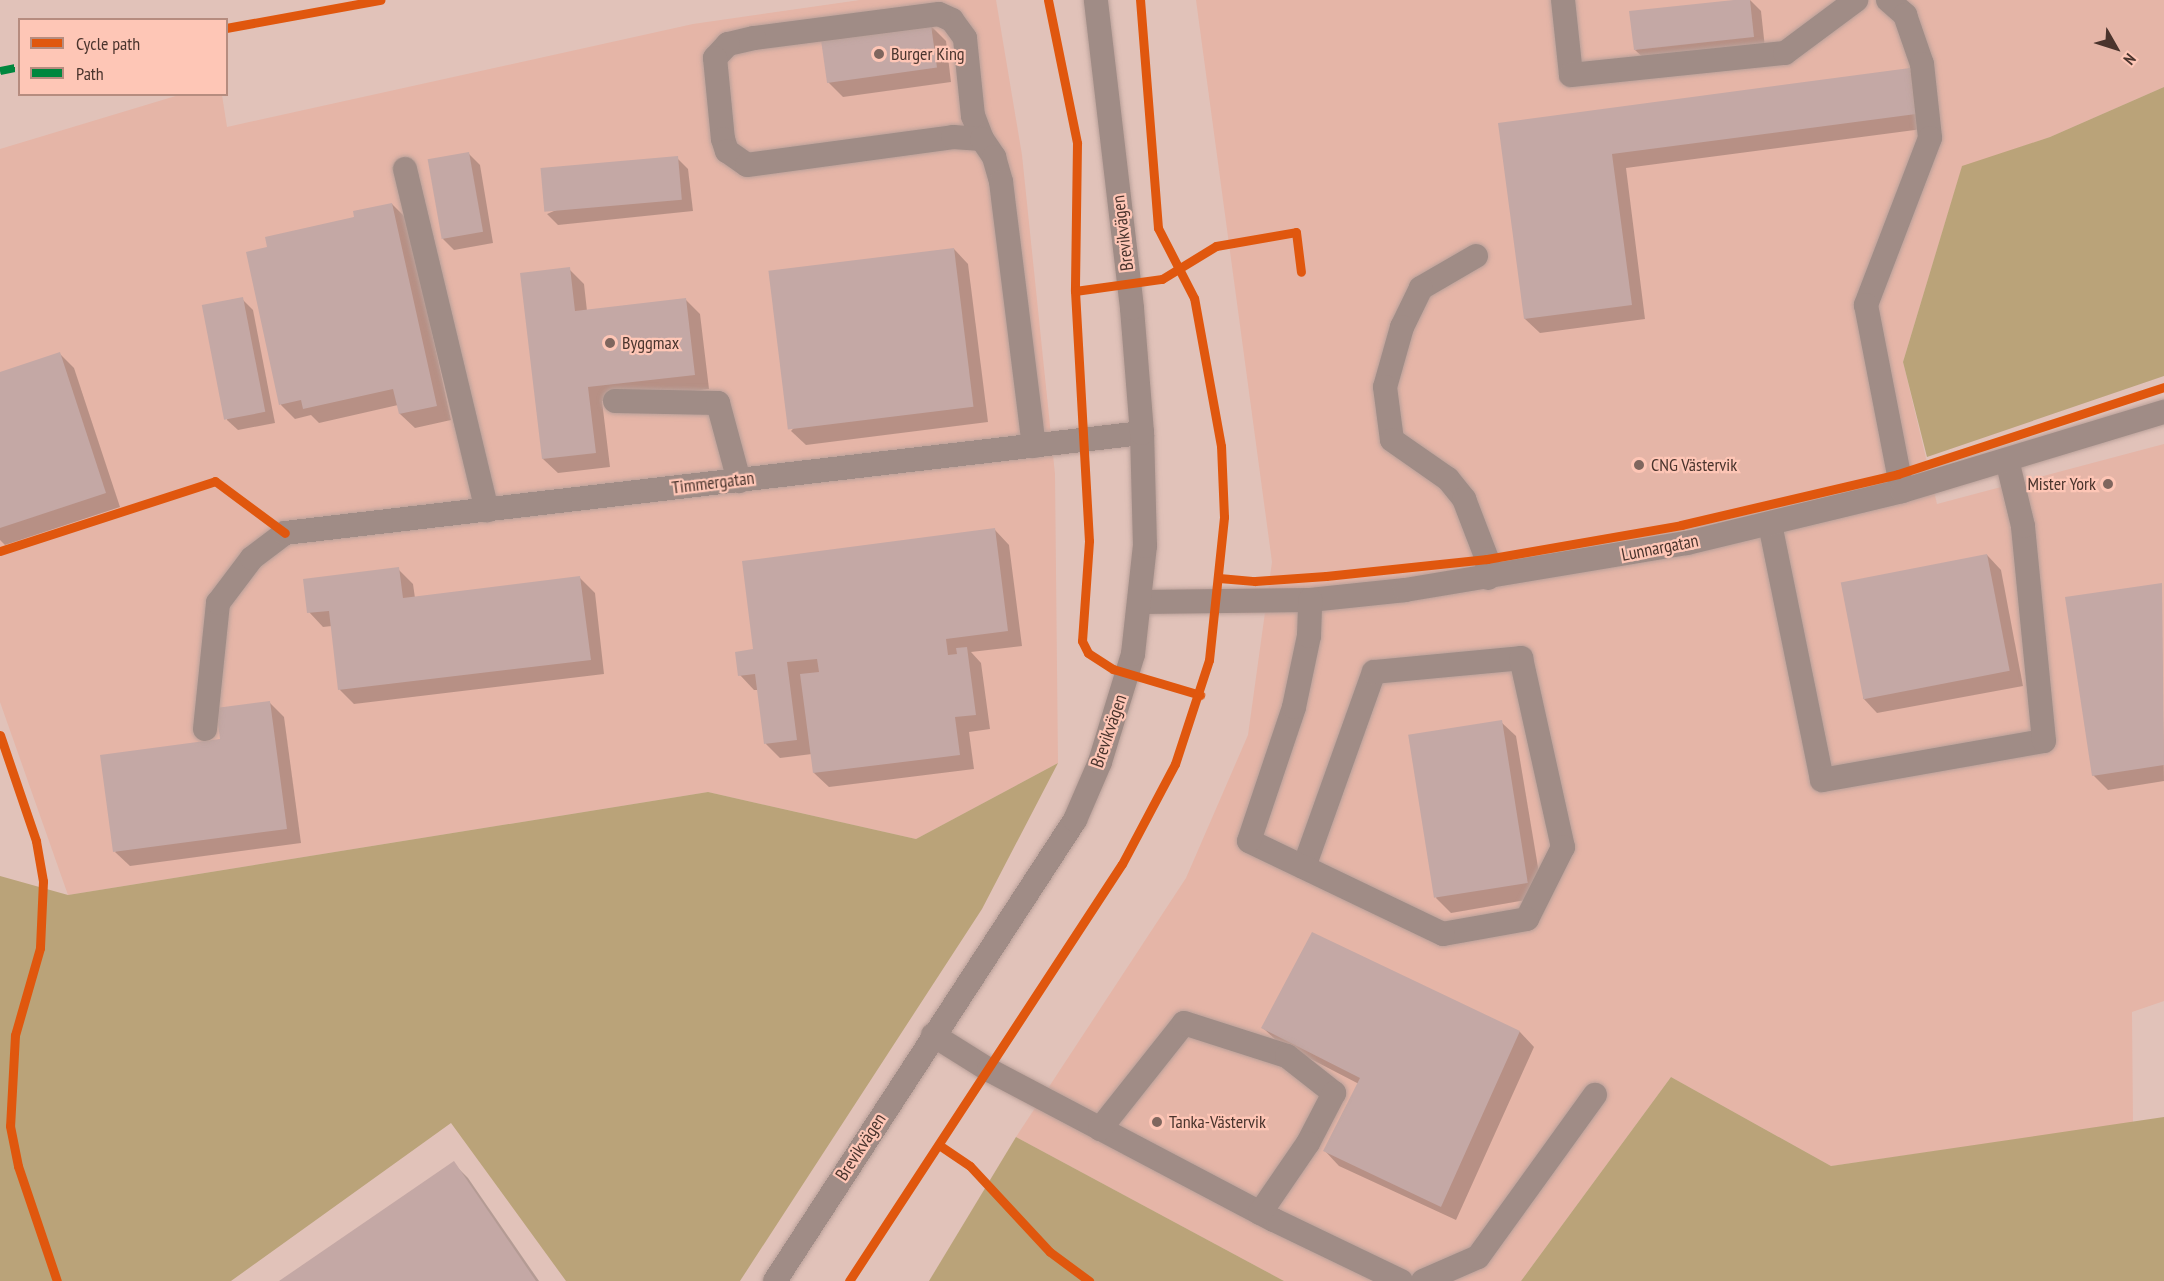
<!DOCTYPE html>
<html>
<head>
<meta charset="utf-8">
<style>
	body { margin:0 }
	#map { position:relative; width:2164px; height:1281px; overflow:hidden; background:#e1c2b9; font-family:"PT Sans Narrow",sans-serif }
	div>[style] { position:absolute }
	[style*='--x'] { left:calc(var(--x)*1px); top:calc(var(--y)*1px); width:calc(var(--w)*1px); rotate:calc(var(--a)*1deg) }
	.built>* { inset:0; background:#e5b5a7 }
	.forest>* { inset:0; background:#baa379 }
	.shadow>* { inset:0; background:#0003 }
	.building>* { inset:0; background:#c4a8a5; transform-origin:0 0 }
	.roads { filter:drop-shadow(0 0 2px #baa19a) drop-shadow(0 0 2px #baa19a) }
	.minor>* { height:24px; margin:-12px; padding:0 12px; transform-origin:12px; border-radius:12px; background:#a08c86 }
	.quiet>* { height:8px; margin-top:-4px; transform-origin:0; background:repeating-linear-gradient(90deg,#00873e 0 15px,transparent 0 23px) }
	.cycleway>* { height:9px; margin:-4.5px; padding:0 4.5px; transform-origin:4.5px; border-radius:4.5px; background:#e0570e }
	.dots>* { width:16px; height:16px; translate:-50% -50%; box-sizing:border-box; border:3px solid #fec6b6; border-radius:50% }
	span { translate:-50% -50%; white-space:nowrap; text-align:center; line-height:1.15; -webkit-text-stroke:4.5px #fec6b6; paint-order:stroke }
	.poi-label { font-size:18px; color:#4a342d }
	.left { translate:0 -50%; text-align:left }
	.right { translate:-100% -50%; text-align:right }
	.street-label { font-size:18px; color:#4a342d }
	.legend { position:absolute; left:18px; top:18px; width:210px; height:78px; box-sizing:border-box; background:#fec6b6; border:2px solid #b68c7f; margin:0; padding:8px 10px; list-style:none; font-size:18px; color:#4a342d }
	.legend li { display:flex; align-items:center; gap:12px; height:30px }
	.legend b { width:30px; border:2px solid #b68c7f }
	.north { position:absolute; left:2086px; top:18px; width:60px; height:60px; -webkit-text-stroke:4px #fec6b6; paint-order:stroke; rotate:129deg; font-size:16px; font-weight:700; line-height:24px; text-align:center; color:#4a342d }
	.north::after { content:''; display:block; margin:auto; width:21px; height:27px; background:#4a342d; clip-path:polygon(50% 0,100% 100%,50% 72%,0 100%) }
</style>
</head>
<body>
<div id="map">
	<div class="built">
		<i style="clip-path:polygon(860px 0,996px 0,1022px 155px,1055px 474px,1058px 763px,916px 839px,708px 792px,68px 895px,0 702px,0 149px,179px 95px,222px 95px,227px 127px,693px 24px)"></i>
		<i style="clip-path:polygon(1196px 0,2164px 0,2164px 87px,2050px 137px,1962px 167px,1903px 362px,1937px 504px,2164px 444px,2164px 1001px,2132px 1012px,2133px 1123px,1831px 1166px,1671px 1077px,1521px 1281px,1284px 1281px,1016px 1137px,1186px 878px,1248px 735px,1272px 562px)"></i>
	</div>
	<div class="forest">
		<i style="clip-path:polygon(2164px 87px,2164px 376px,1927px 457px,1903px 362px,1962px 166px,2050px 137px)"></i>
		<i style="clip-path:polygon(1058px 763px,982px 909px,740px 1281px,566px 1281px,451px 1123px,231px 1281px,0 1281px,0 876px,68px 895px,708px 792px,916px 839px)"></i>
		<i style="clip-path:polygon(1671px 1077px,1831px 1166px,2164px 1117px,2164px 1281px,1521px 1281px)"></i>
		<i style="clip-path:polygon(1016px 1137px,1284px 1281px,929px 1281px)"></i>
	</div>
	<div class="shadow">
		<i style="clip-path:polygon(1750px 0,1761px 11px,1765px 48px,1646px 60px,1635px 50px)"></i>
		<i style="clip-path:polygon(931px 26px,946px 41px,951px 82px,843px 97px,828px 82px)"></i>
		<i style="clip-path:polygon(1910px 70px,1924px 84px,1930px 128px,1626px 168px,1645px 319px,1540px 333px,1525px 319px,1500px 124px)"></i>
		<i style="clip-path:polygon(469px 154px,480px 165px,493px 243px,454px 250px,443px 239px)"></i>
		<i style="clip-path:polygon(677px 158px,688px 169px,693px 211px,558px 225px,547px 214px)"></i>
		<i style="clip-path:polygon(392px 204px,407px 219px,451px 420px,415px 428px,400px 414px,398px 405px,319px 423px,311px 415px,295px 419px,281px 405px,269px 248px)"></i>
		<i style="clip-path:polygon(954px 249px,968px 264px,988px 422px,806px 445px,791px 431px)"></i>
		<i style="clip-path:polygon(569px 269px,584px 284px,587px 311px,685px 299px,700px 314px,709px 389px,602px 401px,610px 467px,558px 473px,543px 459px)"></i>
		<i style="clip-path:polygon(242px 299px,253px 310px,275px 423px,238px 430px,227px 420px)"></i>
		<i style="clip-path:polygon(60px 354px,74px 368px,120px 507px,5px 545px,0 540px,0 373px)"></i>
		<i style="clip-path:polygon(995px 530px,1009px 545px,1022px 646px,971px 652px,981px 663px,990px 729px,969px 732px,974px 769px,829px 787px,814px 773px,812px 754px,780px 758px,766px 744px,759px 690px,754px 690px,740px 675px,755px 651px)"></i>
		<i style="clip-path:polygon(1987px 555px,2001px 570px,2023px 686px,1877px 713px,1863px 698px)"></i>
		<i style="clip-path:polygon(398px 569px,413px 584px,415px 598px,580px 578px,595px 593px,604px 674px,354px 704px,340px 690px,332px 626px,323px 627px,309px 612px)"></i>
		<i style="clip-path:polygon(2161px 584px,2164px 781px,2108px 790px,2093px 775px)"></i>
		<i style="clip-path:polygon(269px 702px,284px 717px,301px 843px,130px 866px,115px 852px,221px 740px)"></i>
		<i style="clip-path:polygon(1501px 722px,1516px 736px,1543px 897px,1451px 913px,1436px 898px)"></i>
		<i style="clip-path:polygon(1313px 934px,1520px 1032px,1534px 1047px,1456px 1220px,1339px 1166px,1325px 1151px,1359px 1084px,1278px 1042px,1263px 1028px)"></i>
		<i style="clip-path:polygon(453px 1163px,468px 1178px,539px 1281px,282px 1281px)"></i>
	</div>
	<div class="building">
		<i style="clip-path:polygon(1734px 0,1750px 0,1754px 37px,1634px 50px,1629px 11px)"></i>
		<i style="left:931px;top:25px;width:43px;height:111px;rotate:82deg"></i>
		<i style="clip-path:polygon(1910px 68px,1916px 114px,1612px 154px,1632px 305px,1524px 319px,1498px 123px)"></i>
		<i style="left:469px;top:152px;width:81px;height:42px;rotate:80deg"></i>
		<i style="left:678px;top:156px;width:44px;height:138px;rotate:85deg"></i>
		<i style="clip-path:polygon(392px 203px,437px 406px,399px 414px,393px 389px,303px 409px,301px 400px,279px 405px,246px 252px,267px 247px,265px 237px,354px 217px,353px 211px)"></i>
		<i style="left:954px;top:248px;width:160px;height:187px;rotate:83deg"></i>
		<i style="clip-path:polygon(570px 267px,575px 311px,686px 298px,695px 375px,588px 387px,596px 453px,542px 459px,520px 273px)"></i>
		<i style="left:243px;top:297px;width:117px;height:42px;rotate:79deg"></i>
		<i style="clip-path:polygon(60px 352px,106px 493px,0 528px,0 372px)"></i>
		<i style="clip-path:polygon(995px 528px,1008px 631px,946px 639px,948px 655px,957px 654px,956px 648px,967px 647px,976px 715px,955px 717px,960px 755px,813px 773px,800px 674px,819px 672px,817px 659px,787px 662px,797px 740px,764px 744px,755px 674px,738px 676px,735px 652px,753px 649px,742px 561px)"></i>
		<i style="left:1987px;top:554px;width:119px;height:149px;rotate:79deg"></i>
		<i style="clip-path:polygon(399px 567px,403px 598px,580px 576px,591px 660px,338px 690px,329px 611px,307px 613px,303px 579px)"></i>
		<i style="clip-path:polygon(2162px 583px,2164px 765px,2092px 776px,2065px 597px)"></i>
		<i style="clip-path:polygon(270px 701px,287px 829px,113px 852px,100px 755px,220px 739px,216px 708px)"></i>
		<i style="left:1502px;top:720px;width:165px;height:95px;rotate:81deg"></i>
		<i style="clip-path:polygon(1312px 932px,1520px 1031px,1441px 1207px,1323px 1151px,1360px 1078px,1261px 1028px)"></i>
		<i style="clip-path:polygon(454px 1161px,536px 1281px,279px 1281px)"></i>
	</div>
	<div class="roads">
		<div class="minor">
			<i style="--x:1563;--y:0;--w:75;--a:83.9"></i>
			<i style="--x:1571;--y:75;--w:215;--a:-5.9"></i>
			<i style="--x:1785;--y:53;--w:89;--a:-36.7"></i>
			<i style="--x:1888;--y:0;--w:23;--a:41"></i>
			<i style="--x:1905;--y:15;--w:52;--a:70.9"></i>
			<i style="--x:1922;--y:64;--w:74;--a:83.8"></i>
			<i style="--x:1930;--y:138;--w:179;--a:111"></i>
			<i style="--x:1866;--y:305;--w:189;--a:79"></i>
			<i style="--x:982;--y:139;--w:25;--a:-111"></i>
			<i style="--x:973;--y:116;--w:78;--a:-95.9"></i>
			<i style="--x:965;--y:38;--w:22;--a:-126"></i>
			<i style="--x:952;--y:20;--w:14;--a:-155"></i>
			<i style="--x:939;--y:14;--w:187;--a:172.6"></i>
			<i style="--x:754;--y:38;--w:27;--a:167"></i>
			<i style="--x:728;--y:44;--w:19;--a:133"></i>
			<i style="--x:715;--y:58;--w:81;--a:84.4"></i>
			<i style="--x:723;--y:139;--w:13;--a:72"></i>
			<i style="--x:727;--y:151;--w:24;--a:35"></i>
			<i style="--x:747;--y:165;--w:208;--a:-7.7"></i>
			<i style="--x:953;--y:137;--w:29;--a:4"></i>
			<i style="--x:982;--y:139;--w:22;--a:56"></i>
			<i style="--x:994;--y:157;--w:26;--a:74"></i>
			<i style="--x:1001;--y:182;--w:266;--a:82.9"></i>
			<i style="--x:405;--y:169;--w:351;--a:76.5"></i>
			<i style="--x:1476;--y:256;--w:64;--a:149.8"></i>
			<i style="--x:1421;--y:288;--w:43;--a:116"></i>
			<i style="--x:1402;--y:327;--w:62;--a:105.8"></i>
			<i style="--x:1385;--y:387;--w:53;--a:82.5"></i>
			<i style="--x:1392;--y:440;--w:68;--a:34.9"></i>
			<i style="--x:1448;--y:479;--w:26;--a:51"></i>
			<i style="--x:1464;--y:499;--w:64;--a:69"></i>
			<i style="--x:1487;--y:559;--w:19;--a:87"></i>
			<i style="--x:615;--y:401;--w:103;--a:1.1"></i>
			<i style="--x:718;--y:403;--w:81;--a:74.9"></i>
			<i style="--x:1770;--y:524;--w:261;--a:78.5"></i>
			<i style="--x:1822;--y:780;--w:225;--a:-10"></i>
			<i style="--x:2044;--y:741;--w:216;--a:-95.6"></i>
			<i style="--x:2023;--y:526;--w:68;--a:-103.6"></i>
			<i style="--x:1141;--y:602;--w:169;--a:-0.7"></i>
			<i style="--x:1310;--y:600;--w:96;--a:-6"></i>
			<i style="--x:1405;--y:590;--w:286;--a:-9.5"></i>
			<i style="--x:1687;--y:543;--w:221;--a:-13.6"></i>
			<i style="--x:1902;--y:491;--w:274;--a:-16.8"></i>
			<i style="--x:205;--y:729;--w:127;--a:-84.1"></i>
			<i style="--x:218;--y:603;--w:56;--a:-52.9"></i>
			<i style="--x:252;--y:558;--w:41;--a:-37.1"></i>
			<i style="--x:285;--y:533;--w:863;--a:-6.66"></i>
			<i style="--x:1304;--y:867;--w:207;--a:-70.3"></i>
			<i style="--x:1374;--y:672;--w:148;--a:-5.4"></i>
			<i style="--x:1521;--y:658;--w:194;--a:77.5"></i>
			<i style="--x:1563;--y:847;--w:80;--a:116.6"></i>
			<i style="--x:1527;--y:919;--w:85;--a:169.9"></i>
			<i style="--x:1443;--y:934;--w:215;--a:-154.4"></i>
			<i style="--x:1249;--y:841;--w:141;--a:-71.4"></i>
			<i style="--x:1294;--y:707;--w:73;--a:-78.1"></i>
			<i style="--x:1309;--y:636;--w:36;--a:-88"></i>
			<i style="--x:933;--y:1035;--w:66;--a:32"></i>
			<i style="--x:989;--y:1070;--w:322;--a:27.8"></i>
			<i style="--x:1274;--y:1220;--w:141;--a:25.7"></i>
			<i style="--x:1100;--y:1129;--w:135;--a:-51.6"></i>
			<i style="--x:1184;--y:1023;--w:108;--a:17.8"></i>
			<i style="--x:1287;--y:1056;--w:60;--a:38.2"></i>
			<i style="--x:1334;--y:1093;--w:56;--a:117.5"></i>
			<i style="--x:1308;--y:1143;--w:85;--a:124.4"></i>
			<i style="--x:775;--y:1281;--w:550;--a:-56.95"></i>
			<i style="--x:1075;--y:820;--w:63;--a:-66.7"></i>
			<i style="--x:1100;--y:762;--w:113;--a:-73"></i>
			<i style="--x:1133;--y:654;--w:109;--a:-83.7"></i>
			<i style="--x:1145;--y:546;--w:113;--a:-91.5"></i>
			<i style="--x:1142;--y:433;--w:125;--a:-94.6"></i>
			<i style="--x:1132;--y:308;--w:310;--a:-96.7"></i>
			<i style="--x:1423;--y:1281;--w:60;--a:-23.6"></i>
			<i style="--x:1478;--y:1257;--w:200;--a:-54.2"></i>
		</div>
	</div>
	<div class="quiet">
		<i style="--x:0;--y:71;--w:20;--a:-11"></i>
	</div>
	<div class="cycleway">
		<i style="--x:1048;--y:0;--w:146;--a:78.5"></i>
		<i style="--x:1077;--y:143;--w:148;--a:90.8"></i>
		<i style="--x:1075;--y:291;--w:250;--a:86.8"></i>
		<i style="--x:1089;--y:541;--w:100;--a:94"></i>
		<i style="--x:1082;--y:641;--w:13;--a:63"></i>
		<i style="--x:1088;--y:653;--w:30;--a:33"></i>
		<i style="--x:1113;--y:669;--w:91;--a:16.6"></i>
		<i style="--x:226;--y:28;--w:157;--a:-10.3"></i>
		<i style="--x:1075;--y:291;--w:88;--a:-7.9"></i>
		<i style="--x:1162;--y:279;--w:63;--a:-31.4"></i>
		<i style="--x:1216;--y:246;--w:81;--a:-9.9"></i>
		<i style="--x:1296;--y:232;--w:40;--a:82.9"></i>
		<i style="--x:0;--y:551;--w:226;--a:-18"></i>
		<i style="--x:215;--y:481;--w:87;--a:36.6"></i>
		<i style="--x:1219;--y:578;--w:36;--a:5"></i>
		<i style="--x:1255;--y:581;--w:71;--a:-4"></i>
		<i style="--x:1326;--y:576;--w:162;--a:-6"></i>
		<i style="--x:1487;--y:559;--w:197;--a:-9.9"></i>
		<i style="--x:1681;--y:525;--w:223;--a:-13.2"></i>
		<i style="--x:1898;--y:474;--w:280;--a:-18.1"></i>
		<i style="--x:0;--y:735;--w:112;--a:71.2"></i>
		<i style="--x:36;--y:841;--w:41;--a:80.1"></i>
		<i style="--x:43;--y:881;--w:67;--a:92.6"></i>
		<i style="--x:40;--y:948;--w:91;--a:106"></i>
		<i style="--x:15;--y:1035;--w:91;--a:93.1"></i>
		<i style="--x:10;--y:1126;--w:41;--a:78.7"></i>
		<i style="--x:18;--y:1166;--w:121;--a:71.3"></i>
		<i style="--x:939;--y:1145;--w:37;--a:34"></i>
		<i style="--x:970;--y:1166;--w:117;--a:47.1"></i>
		<i style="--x:1050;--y:1252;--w:49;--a:36.6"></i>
		<i style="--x:849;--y:1281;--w:498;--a:-56.8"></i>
		<i style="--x:1122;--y:864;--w:113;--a:-62.1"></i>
		<i style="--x:1175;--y:764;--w:109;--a:-71.9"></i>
		<i style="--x:1209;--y:660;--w:144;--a:-84"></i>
		<i style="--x:1224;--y:517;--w:71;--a:-92.4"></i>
		<i style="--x:1221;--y:446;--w:150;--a:-100.3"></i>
		<i style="--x:1194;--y:298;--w:79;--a:-117.2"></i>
		<i style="--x:1158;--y:228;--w:229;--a:-94.5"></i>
	</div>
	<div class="dots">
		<i style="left:879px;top:54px;background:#7f665e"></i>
		<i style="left:610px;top:343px;background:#7f665e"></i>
		<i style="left:1639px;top:465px;background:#7f665e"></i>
		<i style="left:2108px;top:484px;background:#7f665e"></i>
		<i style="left:1157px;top:1122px;background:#7f665e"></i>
	</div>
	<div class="poi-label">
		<span class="left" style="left:891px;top:54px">Burger King</span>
		<span class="left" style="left:622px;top:343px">Byggmax</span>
		<span class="left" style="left:1651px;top:465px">CNG Västervik</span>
		<span class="right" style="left:2096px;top:484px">Mister York</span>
		<span class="left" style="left:1169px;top:1122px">Tanka-Västervik</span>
	</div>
	<div class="street-label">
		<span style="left:1123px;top:233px;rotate:-97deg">Brevikvägen</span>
		<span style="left:713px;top:483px;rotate:-7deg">Timmergatan</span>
		<span style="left:1660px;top:548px;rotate:-11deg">Lunnargatan</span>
		<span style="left:1109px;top:731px;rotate:-71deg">Brevikvägen</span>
		<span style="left:861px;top:1147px;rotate:-57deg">Brevikvägen</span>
	</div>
	<ul class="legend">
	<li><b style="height:8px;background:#e0570e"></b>Cycle path</li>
	<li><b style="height:8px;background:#00873e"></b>Path</li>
	</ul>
	<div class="north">N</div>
</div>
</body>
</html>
